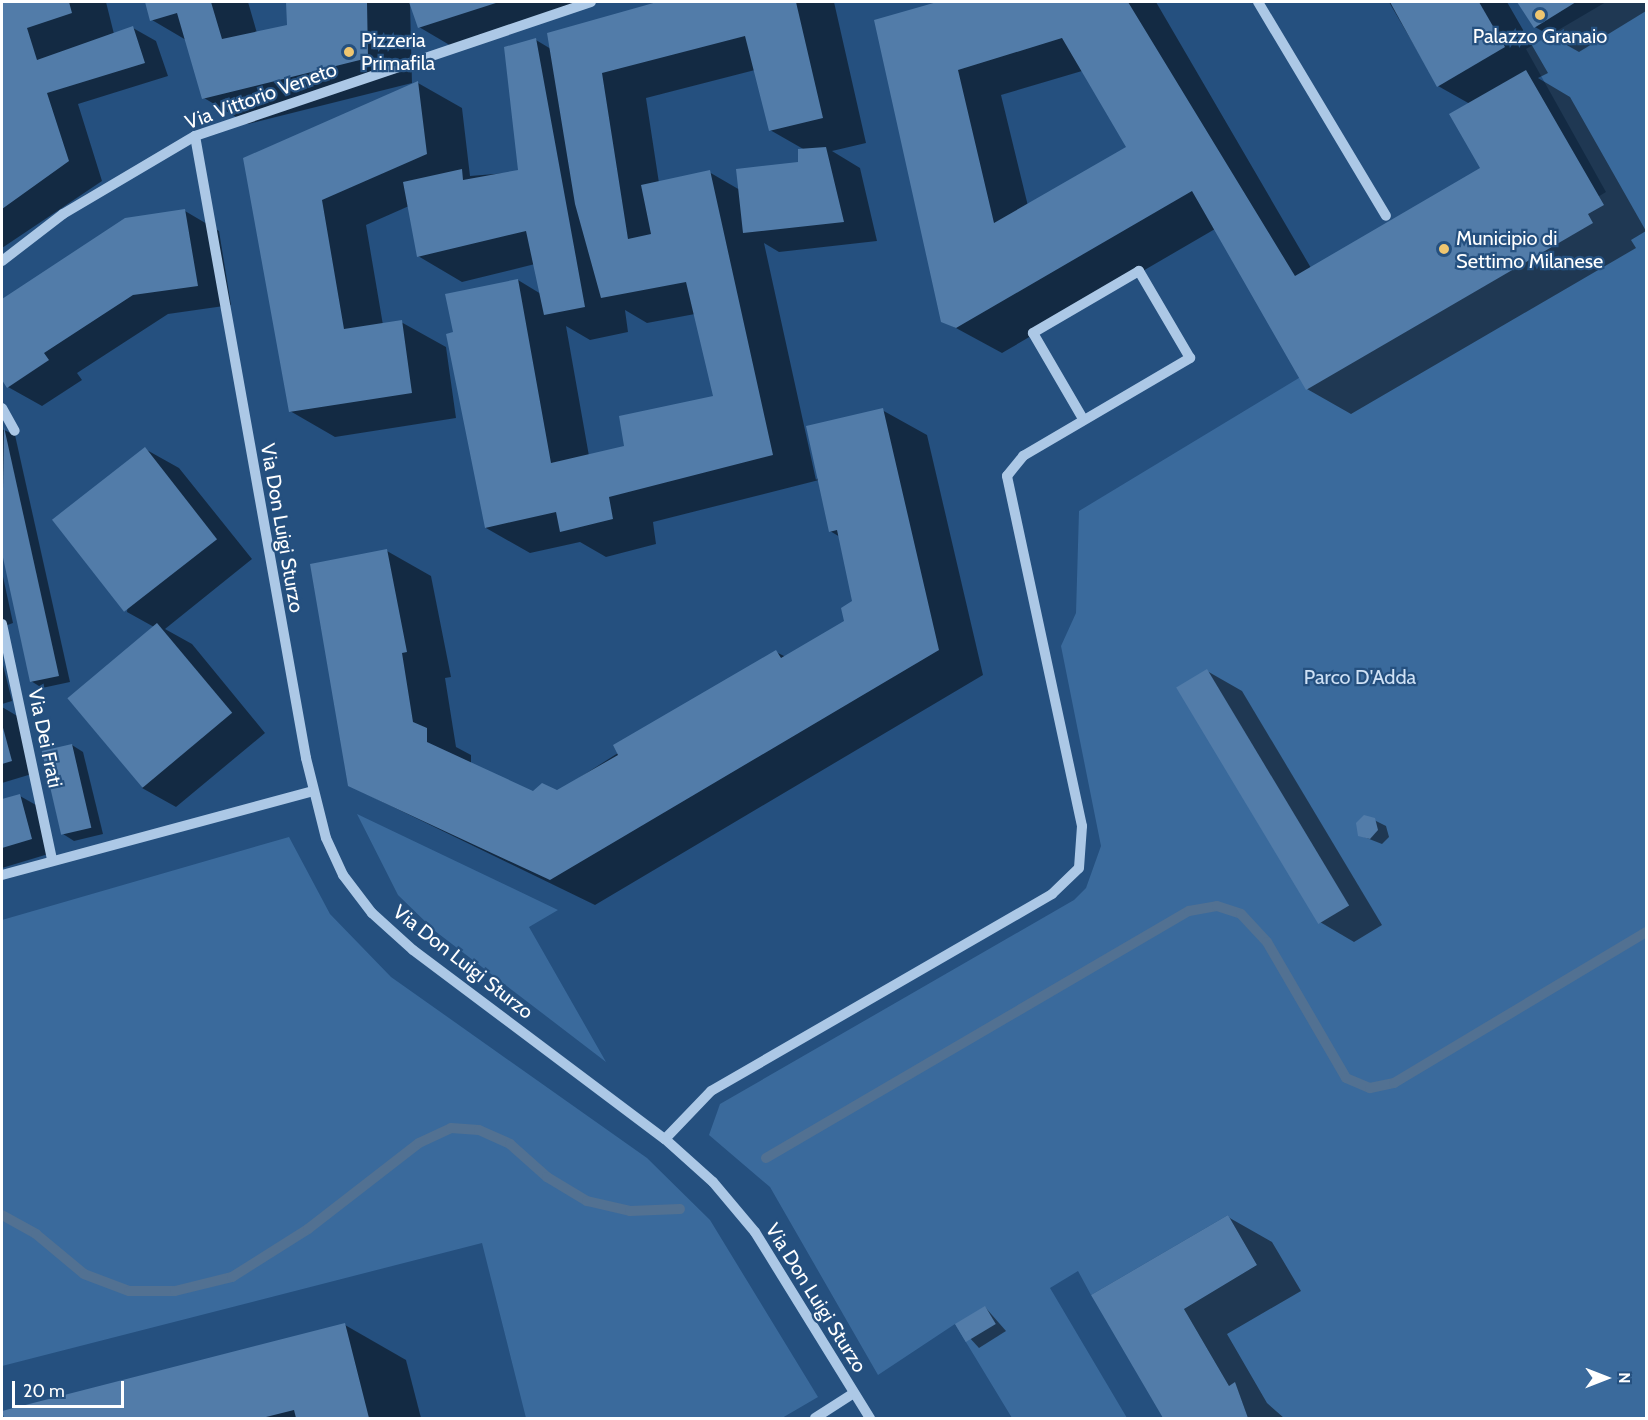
<!DOCTYPE html>
<html>
<head>
<meta charset="utf-8">
<style>
	body { margin:0 }
	#map { position:relative; width:1648px; height:1420px; overflow:hidden; background:#25507f; font-family:Cabin,sans-serif }
	div>[style] { position:absolute }
	[style*='--x'] { left:calc(var(--x)*1px); top:calc(var(--y)*1px); width:calc(var(--w)*1px); rotate:calc(var(--a)*1deg) }
	.green>* { inset:0; background:#3a6a9c }
	.shadow>* { inset:0; background:#0007 }
	.stream>* { height:10px; margin:-5px; padding:0 5px; transform-origin:5px; border-radius:5px; background:#527192 }
	.building>* { inset:0; background:#527ca9; transform-origin:0 0 }
	.minor>* { height:10px; margin:-5px; padding:0 5px; transform-origin:5px; border-radius:5px; background:#acc8e6 }
	.dots>* { width:16px; height:16px; translate:-50% -50%; box-sizing:border-box; border:3px solid #25507f; border-radius:50% }
	span { translate:-50% -50%; white-space:nowrap; text-align:center; line-height:1.15; -webkit-text-stroke:4.5px #25507f; paint-order:stroke }
	.poi-label { font-size:20px; color:#fff }
	.left { translate:0 -50%; text-align:left }
	.street-label { font-size:20px; color:#fff }
	.park-label { font-size:20px; color:#cfe1f5 }
	.frame { position:absolute; inset:0; border:3px solid #fff; pointer-events:none }
	.north { position:absolute; left:1576px; top:1348px; width:60px; height:60px; -webkit-text-stroke:4px #25507f; paint-order:stroke; rotate:90deg; font-size:16px; font-weight:700; line-height:24px; text-align:center; color:#fff }
	.north::after { content:''; display:block; margin:auto; width:21px; height:27px; background:#fff; clip-path:polygon(50% 0,100% 100%,50% 72%,0 100%) }
	.scale { position:absolute; left:12px; top:1381px; width:112px; height:27px; box-sizing:border-box; border:3px solid #fff; border-top:0; padding-left:8px; font-size:18px; line-height:21px; white-space:nowrap; color:#fff; -webkit-text-stroke:4px #25507f; paint-order:stroke }
</style>
</head>
<body>
<div id="map">
	<div class="green">
		<i style="clip-path:polygon(1606px 2px,1646px 2px,1646px 1418px,1248px 1418px,1235px 1383px,1229px 1386px,1184px 1309px,1257px 1265px,1228px 1215px,1091px 1295px,1078px 1271px,1050px 1288px,1127px 1418px,1012px 1418px,955px 1324px,878px 1375px,770px 1187px,709px 1135px,720px 1104px,1074px 900px,1086px 888px,1101px 846px,1061px 646px,1076px 613px,1079px 511px,1606px 192px,1526px 49px)"></i>
		<i style="clip-path:polygon(357px 814px,558px 910px,529px 927px,606px 1062px,435px 931px,398px 895px)"></i>
		<i style="clip-path:polygon(289px 837px,330px 914px,391px 977px,647px 1158px,710px 1220px,818px 1397px,782px 1418px,526px 1418px,482px 1243px,2px 1366px,2px 920px)"></i>
	</div>
	<div class="shadow">
		<i style="clip-path:polygon(2px 2px,106px 2px,114px 34px,133px 28px,156px 41px,168px 76px,78px 104px,102px 181px,2px 248px)"></i>
		<i style="clip-path:polygon(147px 2px,248px 2px,257px 33px,288px 26px,289px 2px,595px 2px,453px 47px,419px 27px,410px 2px,412px 83px,248px 124px,204px 98px,186px 40px,152px 20px)"></i>
		<i style="clip-path:polygon(evenodd,674px 2px,834px 2px,866px 143px,832px 151px,860px 168px,877px 241px,779px 252px,764px 243px,816px 480px,882px 410px,927px 435px,983px 675px,595px 905px,350px 786px,387px 551px,431px 576px,451px 677px,445px 678px,456px 747px,471px 755px,471px 764px,533px 793px,557px 792px,776px 652px,786px 657px,846px 622px,854px 601px,840px 537px,830px 531px,819px 480px,653px 522px,656px 544px,606px 557px,580px 542px,530px 553px,486px 528px,455px 333px,518px 280px,541px 294px,535px 264px,462px 282px,418px 256px,409px 206px,366px 225px,383px 325px,401px 322px,446px 347px,456px 418px,335px 437px,290px 411px,245px 159px,418px 83px,462px 108px,470px 176px,520px 172px,536px 40px,551px 49px,549px 34px,674px 2px,755px 70px,770px 130px,805px 150px,800px 163px,740px 190px,709px 172px,659px 183px,646px 98px,755px 70px,674px 2px,625px 310px,647px 323px,695px 314px,715px 397px,626px 447px,589px 456px,566px 326px,590px 340px,628px 332px,625px 310px)"></i>
		<i style="clip-path:polygon(evenodd,942px 2px,1156px 2px,1311px 268px,1482px 169px,1470px 104px,1438px 86px,1389px 2px,1507px 2px,1548px 73px,1538px 78px,1570px 97px,1646px 231px,1631px 240px,1636px 248px,1351px 414px,1307px 389px,1215px 229px,1002px 353px,943px 321px,876px 21px,942px 2px,1082px 71px,1128px 148px,1028px 206px,1001px 95px,1082px 71px)"></i>
		<i style="clip-path:polygon(1519px 2px,1646px 2px,1646px 11px,1579px 52px,1535px 27px)"></i>
		<i style="clip-path:polygon(185px 211px,219px 231px,231px 305px,168px 314px,77px 373px,82px 380px,42px 406px,8px 387px,2px 377px,2px 301px,126px 219px)"></i>
		<i style="clip-path:polygon(2px 429px,15px 435px,70px 682px,42px 688px,31px 681px,2px 545px)"></i>
		<i style="clip-path:polygon(145px 449px,179px 468px,252px 559px,165px 629px,192px 644px,265px 733px,176px 807px,142px 788px,154px 627px,127px 612px)"></i>
		<i style="clip-path:polygon(2px 572px,13px 623px,2px 627px)"></i>
		<i style="clip-path:polygon(2px 661px,12px 701px,2px 704px)"></i>
		<i style="clip-path:polygon(1207px 671px,1242px 691px,1382px 925px,1354px 942px,1320px 922px)"></i>
		<i style="clip-path:polygon(2px 707px,19px 717px,35px 773px,2px 783px)"></i>
		<i style="clip-path:polygon(72px 745px,83px 752px,103px 834px,74px 841px,63px 834px)"></i>
		<i style="clip-path:polygon(20px 796px,43px 809px,55px 852px,2px 868px,2px 800px)"></i>
		<i style="clip-path:polygon(1374px 820px,1386px 826px,1389px 837px,1382px 844px,1359px 835px)"></i>
		<i style="clip-path:polygon(1228px 1217px,1272px 1242px,1301px 1291px,1227px 1334px,1267px 1403px,1284px 1418px,1165px 1418px,1093px 1296px)"></i>
		<i style="clip-path:polygon(985px 1307px,1006px 1331px,979px 1348px,957px 1324px)"></i>
		<i style="clip-path:polygon(345px 1325px,406px 1360px,421px 1418px,6px 1418px,4px 1413px)"></i>
	</div>
	<div class="stream">
		<i style="--x:766;--y:1158;--w:490;--a:-30.3"></i>
		<i style="--x:1189;--y:911;--w:28;--a:-10"></i>
		<i style="--x:1217;--y:906;--w:25;--a:18"></i>
		<i style="--x:1241;--y:914;--w:38;--a:47"></i>
		<i style="--x:1267;--y:942;--w:157;--a:59.8"></i>
		<i style="--x:1346;--y:1078;--w:26;--a:23"></i>
		<i style="--x:1370;--y:1088;--w:25;--a:-12"></i>
		<i style="--x:1394;--y:1083;--w:294;--a:-30.9"></i>
		<i style="--x:2;--y:1215;--w:39;--a:29"></i>
		<i style="--x:36;--y:1234;--w:62;--a:39.8"></i>
		<i style="--x:84;--y:1274;--w:48;--a:20.7"></i>
		<i style="--x:129;--y:1291;--w:46;--a:0"></i>
		<i style="--x:175;--y:1291;--w:59;--a:-13.8"></i>
		<i style="--x:232;--y:1277;--w:90;--a:-32.3"></i>
		<i style="--x:308;--y:1229;--w:140;--a:-37.8"></i>
		<i style="--x:419;--y:1143;--w:35;--a:-25"></i>
		<i style="--x:451;--y:1128;--w:28;--a:4"></i>
		<i style="--x:479;--y:1130;--w:34;--a:24"></i>
		<i style="--x:510;--y:1144;--w:50;--a:41.7"></i>
		<i style="--x:547;--y:1177;--w:47;--a:31"></i>
		<i style="--x:587;--y:1201;--w:44;--a:13.1"></i>
		<i style="--x:630;--y:1211;--w:50;--a:-2.3"></i>
	</div>
	<div class="building">
		<i style="clip-path:polygon(2px 2px,69px 2px,72px 13px,27px 28px,37px 60px,133px 26px,145px 63px,47px 93px,69px 161px,2px 209px)"></i>
		<i style="clip-path:polygon(145px 2px,211px 2px,222px 39px,287px 25px,286px 2px,367px 2px,368px 58px,202px 99px,177px 13px,150px 21px)"></i>
		<i style="clip-path:polygon(409px 2px,499px 2px,418px 28px)"></i>
		<i style="clip-path:polygon(657px 2px,796px 2px,823px 118px,769px 131px,745px 36px,602px 73px,628px 239px,651px 234px,641px 185px,710px 170px,773px 455px,609px 497px,613px 519px,560px 532px,556px 512px,485px 528px,446px 334px,453px 332px,445px 294px,518px 279px,551px 463px,624px 446px,619px 416px,713px 396px,686px 282px,601px 298px,575px 204px,547px 33px)"></i>
		<i style="clip-path:polygon(evenodd,937px 2px,1128px 2px,1295px 276px,1480px 168px,1449px 114px,1526px 70px,1604px 205px,1588px 214px,1593px 223px,1306px 390px,1192px 191px,956px 328px,941px 322px,874px 20px,937px 2px,1062px 38px,1126px 147px,994px 223px,958px 70px,1062px 38px)"></i>
		<i style="clip-path:polygon(1390px 2px,1479px 2px,1505px 47px,1437px 87px)"></i>
		<i style="clip-path:polygon(1517px 2px,1576px 2px,1534px 28px)"></i>
		<i style="clip-path:polygon(536px 38px,585px 307px,544px 315px,526px 231px,417px 257px,403px 182px,462px 169px,463px 180px,518px 170px,504px 47px)"></i>
		<i style="clip-path:polygon(418px 81px,427px 154px,322px 200px,344px 329px,402px 320px,412px 393px,289px 412px,243px 158px)"></i>
		<i style="clip-path:polygon(826px 147px,844px 222px,743px 233px,736px 169px,798px 162px,798px 149px)"></i>
		<i style="clip-path:polygon(185px 209px,198px 286px,133px 295px,44px 353px,49px 360px,7px 388px,2px 380px,2px 299px,125px 218px)"></i>
		<i style="clip-path:polygon(883px 408px,939px 650px,550px 880px,348px 786px,310px 564px,387px 549px,407px 652px,402px 653px,413px 722px,427px 728px,427px 742px,533px 791px,542px 783px,557px 790px,618px 755px,613px 745px,776px 650px,781px 658px,844px 621px,841px 608px,852px 601px,837px 530px,829px 532px,806px 426px)"></i>
		<i style="clip-path:polygon(4px 427px,59px 676px,30px 682px,2px 553px)"></i>
		<i style="left:145px;top:447px;width:117px;height:118px;rotate:52deg"></i>
		<i style="left:157px;top:623px;width:117px;height:117px;rotate:50deg"></i>
		<i style="left:1207px;top:669px;width:276px;height:36px;rotate:59deg"></i>
		<i style="clip-path:polygon(2px 724px,12px 761px,2px 764px)"></i>
		<i style="left:72px;top:744px;width:86px;height:31px;rotate:77deg"></i>
		<i style="clip-path:polygon(20px 794px,32px 839px,2px 848px,2px 799px)"></i>
		<i style="clip-path:polygon(1364px 815px,1375px 818px,1378px 830px,1370px 839px,1358px 836px,1356px 823px)"></i>
		<i style="clip-path:polygon(1228px 1215px,1257px 1265px,1184px 1309px,1229px 1386px,1235px 1382px,1248px 1418px,1163px 1418px,1091px 1295px)"></i>
		<i style="left:985px;top:1306px;width:21px;height:35px;rotate:59deg"></i>
		<i style="clip-path:polygon(345px 1323px,369px 1418px,296px 1418px,294px 1410px,262px 1418px,4px 1418px,2px 1411px)"></i>
	</div>
	<div class="minor">
		<i style="--x:1258;--y:2;--w:249;--a:59.1"></i>
		<i style="--x:195;--y:136;--w:632;--a:79.88"></i>
		<i style="--x:306;--y:758;--w:82;--a:76"></i>
		<i style="--x:326;--y:838;--w:41;--a:65.3"></i>
		<i style="--x:343;--y:875;--w:48;--a:52.7"></i>
		<i style="--x:372;--y:913;--w:55;--a:42.1"></i>
		<i style="--x:413;--y:950;--w:315;--a:36.9"></i>
		<i style="--x:665;--y:1139;--w:64;--a:41.9"></i>
		<i style="--x:713;--y:1182;--w:65;--a:50"></i>
		<i style="--x:755;--y:1232;--w:219;--a:58.3"></i>
		<i style="--x:2;--y:261;--w:77;--a:-37.6"></i>
		<i style="--x:63;--y:214;--w:153;--a:-30.6"></i>
		<i style="--x:195;--y:136;--w:418;--a:-18.7"></i>
		<i style="--x:2;--y:408;--w:26;--a:61"></i>
		<i style="--x:2;--y:624;--w:241;--a:78"></i>
		<i style="--x:2;--y:875;--w:322;--a:-15.1"></i>
		<i style="--x:665;--y:1139;--w:66;--a:-46.2"></i>
		<i style="--x:711;--y:1091;--w:394;--a:-30"></i>
		<i style="--x:1052;--y:894;--w:37;--a:-44"></i>
		<i style="--x:1079;--y:868;--w:42;--a:-85.9"></i>
		<i style="--x:1082;--y:826;--w:358;--a:-102.1"></i>
		<i style="--x:1007;--y:476;--w:26;--a:-51"></i>
		<i style="--x:1023;--y:456;--w:194;--a:-30.4"></i>
		<i style="--x:1190;--y:358;--w:101;--a:-120.4"></i>
		<i style="--x:1139;--y:271;--w:123;--a:149.7"></i>
		<i style="--x:1033;--y:333;--w:99;--a:59.8"></i>
		<i style="--x:815;--y:1418;--w:46;--a:-32.7"></i>
	</div>
	<div class="dots">
		<i style="left:1540px;top:15px;background:#efc670"></i>
		<i style="left:349px;top:52px;background:#efc670"></i>
		<i style="left:1444px;top:249px;background:#efc670"></i>
	</div>
	<div class="poi-label">
		<span style="left:1540px;top:36px">Palazzo Granaio</span>
		<span class="left" style="left:361px;top:52px">Pizzeria<br>Primafila</span>
		<span class="left" style="left:1456px;top:250px">Municipio di<br>Settimo Milanese</span>
	</div>
	<div class="street-label">
		<span style="left:261px;top:96px;rotate:-20deg">Via Vittorio Veneto</span>
		<span style="left:282px;top:528px;rotate:80deg">Via Don Luigi Sturzo</span>
		<span style="left:45px;top:738px;rotate:78deg">Via Dei Frati</span>
		<span style="left:463px;top:962px;rotate:38deg">Via Don Luigi Sturzo</span>
		<span style="left:816px;top:1298px;rotate:58deg">Via Don Luigi Sturzo</span>
	</div>
	<div class="park-label">
		<span style="left:1360px;top:677px">Parco D'Adda</span>
	</div>
	<div class="frame"></div>
	<div class="north">N</div>
	<div class="scale">20 m</div>
</div>
</body>
</html>
